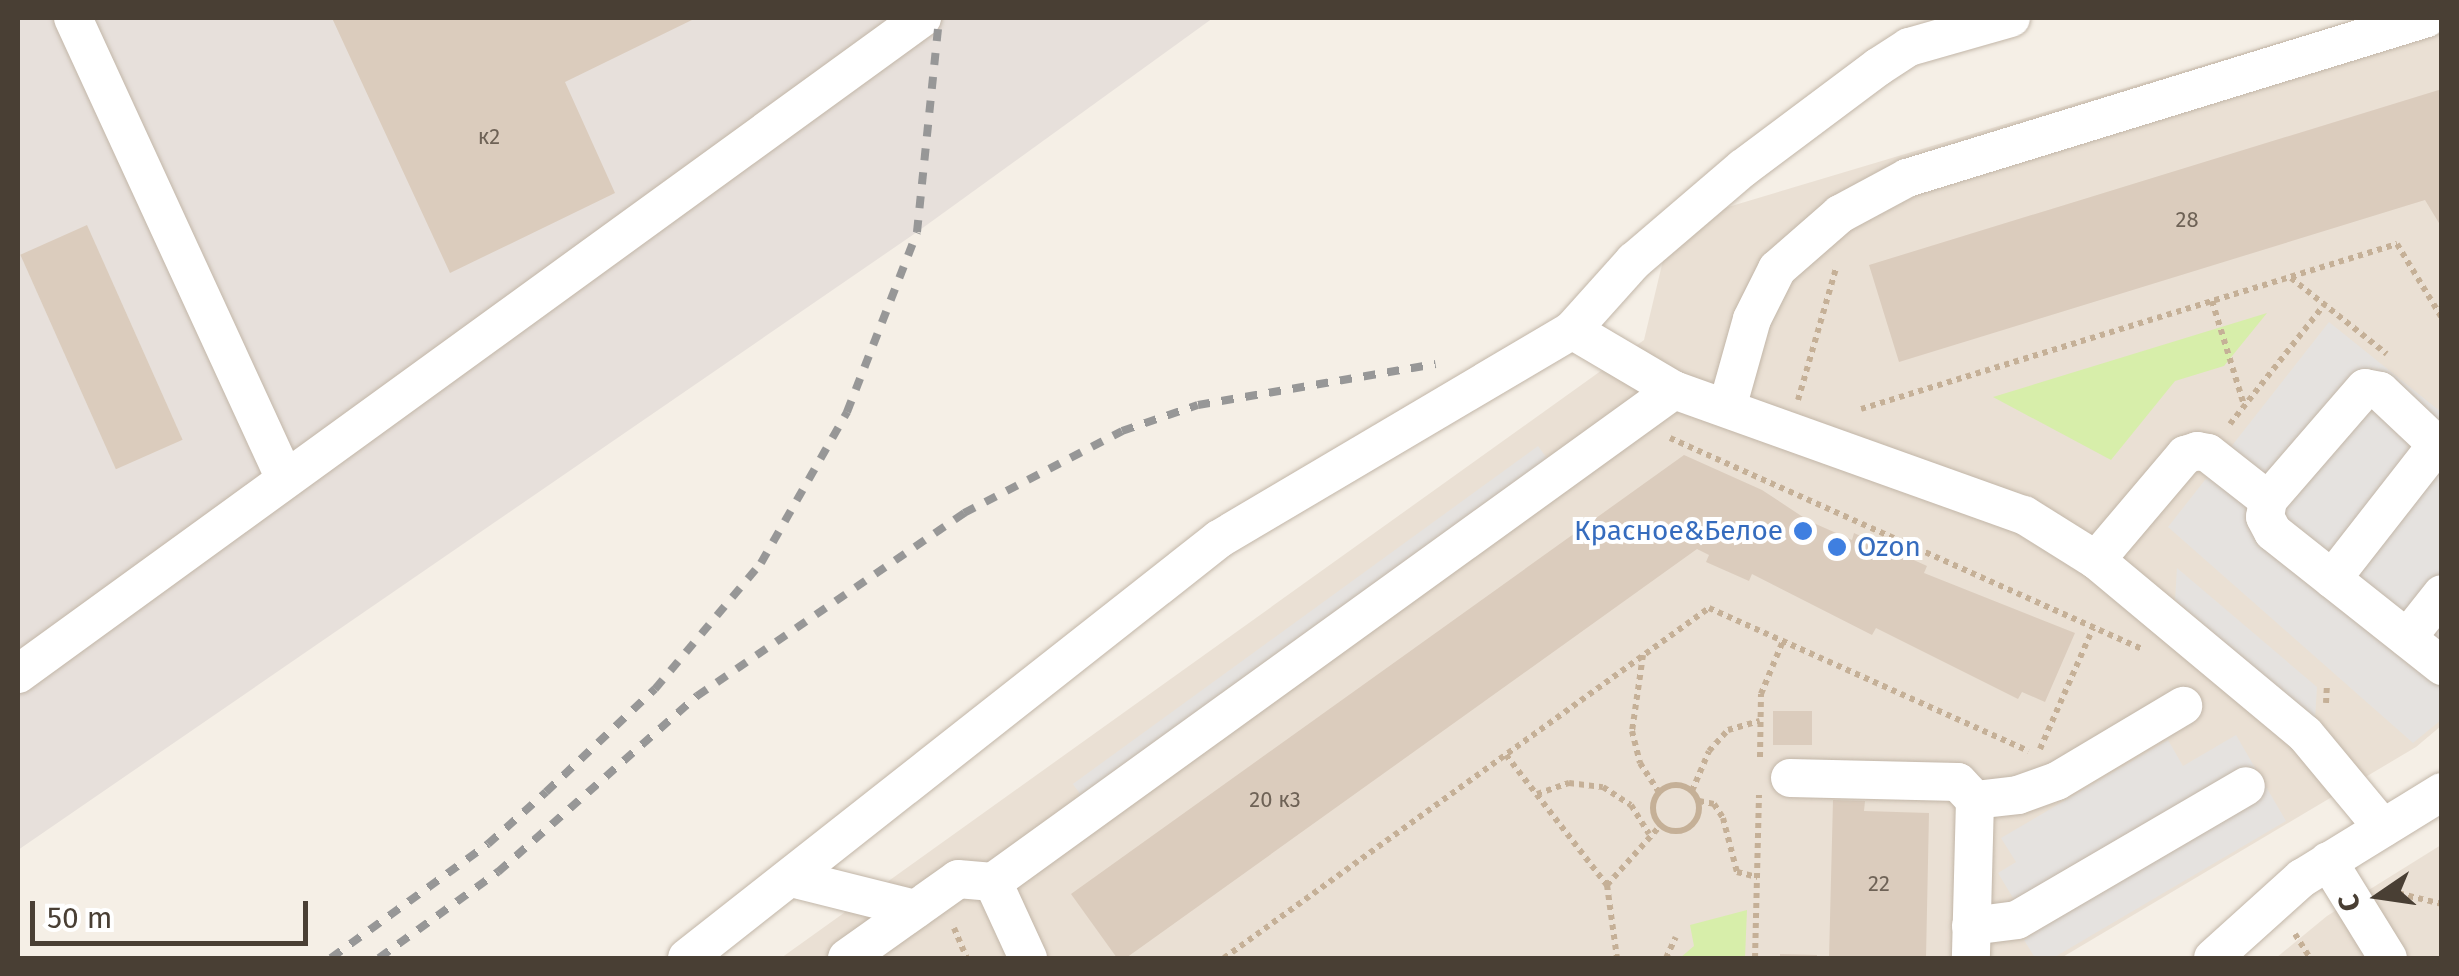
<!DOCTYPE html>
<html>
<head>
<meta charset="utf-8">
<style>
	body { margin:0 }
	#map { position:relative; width:2459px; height:976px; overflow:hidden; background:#f5efe6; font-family:"Fira Sans",sans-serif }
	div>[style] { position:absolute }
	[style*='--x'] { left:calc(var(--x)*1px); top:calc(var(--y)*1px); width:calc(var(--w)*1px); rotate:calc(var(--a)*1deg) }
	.residential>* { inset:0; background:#eae0d4 }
	.industrial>* { inset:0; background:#e7e0db }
	.green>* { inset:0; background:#d7eeaa }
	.parking>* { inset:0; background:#e5e2df; transform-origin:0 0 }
	.building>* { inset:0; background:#dbccbd; transform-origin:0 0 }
	.path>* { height:6px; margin-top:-3px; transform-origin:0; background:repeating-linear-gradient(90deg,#c5b097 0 5px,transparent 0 10px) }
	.path>.ring { margin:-3px; padding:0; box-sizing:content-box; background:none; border:6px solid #c5b097; border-radius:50% }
	.roads { filter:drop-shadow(0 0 2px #c2b6a8) drop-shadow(0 0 2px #c2b6a8) }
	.minor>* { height:38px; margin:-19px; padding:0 19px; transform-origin:19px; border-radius:19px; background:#fff }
	.rail>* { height:8px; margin-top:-4px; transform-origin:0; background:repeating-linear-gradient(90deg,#979797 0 12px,transparent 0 24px) }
	.dots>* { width:28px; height:28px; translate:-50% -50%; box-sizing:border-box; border:5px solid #fff; border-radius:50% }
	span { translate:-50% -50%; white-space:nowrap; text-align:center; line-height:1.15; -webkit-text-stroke:8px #fff; paint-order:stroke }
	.number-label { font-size:22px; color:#6e6256 }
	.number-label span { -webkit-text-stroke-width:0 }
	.shop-label { font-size:28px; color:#366cbe }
	.right { translate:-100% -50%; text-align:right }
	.left { translate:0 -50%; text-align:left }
	.frame { position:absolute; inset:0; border:20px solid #493f34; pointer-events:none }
	.north { position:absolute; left:2329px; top:846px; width:100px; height:100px; -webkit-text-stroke:8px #fff; paint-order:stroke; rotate:257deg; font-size:28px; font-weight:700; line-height:40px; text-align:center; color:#493f34 }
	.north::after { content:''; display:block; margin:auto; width:35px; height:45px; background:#493f34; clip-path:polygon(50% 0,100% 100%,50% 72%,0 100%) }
	.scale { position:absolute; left:30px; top:901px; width:278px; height:45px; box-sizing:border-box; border:5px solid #493f34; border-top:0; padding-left:12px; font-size:30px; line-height:35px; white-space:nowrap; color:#493f34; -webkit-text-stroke:8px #fff; paint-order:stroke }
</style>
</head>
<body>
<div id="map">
	<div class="residential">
		<i style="clip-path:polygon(2360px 18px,2441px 18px,2441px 726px,2416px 747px,2061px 958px,781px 958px,1644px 340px,1665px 252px,1698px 216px)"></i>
		<i style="clip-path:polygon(2441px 845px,2441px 958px,2276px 958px,2327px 916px)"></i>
	</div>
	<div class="industrial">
		<i style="clip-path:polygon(18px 18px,1213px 18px,917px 232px,18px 850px)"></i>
	</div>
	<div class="green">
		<i style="clip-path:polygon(2267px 313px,2224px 366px,2175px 381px,2111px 460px,1993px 397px)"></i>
		<i style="clip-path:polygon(1747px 910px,1745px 958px,1680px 958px,1694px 946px,1690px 925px)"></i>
	</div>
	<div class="parking">
		<i style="clip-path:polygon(2329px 322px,2441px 412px,2441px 720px,2413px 743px,2168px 527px)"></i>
		<i style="left:1538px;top:446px;width:26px;height:575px;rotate:54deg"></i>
		<i style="clip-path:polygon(2177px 568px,2317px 687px,2315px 719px,2175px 600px)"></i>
		<i style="clip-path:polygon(2236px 735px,2286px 821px,2053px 958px,2035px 958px,2024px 940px,2034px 933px,1998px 873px,2016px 862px,2001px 838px,2168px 740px,2183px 766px)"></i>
	</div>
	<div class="building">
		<i style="clip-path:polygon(332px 18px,696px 18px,565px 82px,615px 193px,450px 273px)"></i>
		<i style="clip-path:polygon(2442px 89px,2442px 228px,2425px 200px,1899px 362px,1869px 265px)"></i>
		<i style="left:87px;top:225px;width:235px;height:73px;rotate:66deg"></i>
		<i style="clip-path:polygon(1684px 455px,1762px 490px,1809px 521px,1852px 540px,1854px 533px,1927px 566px,1924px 573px,2075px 633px,2045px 702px,2022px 692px,2018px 699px,1876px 628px,1872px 635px,1752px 574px,1749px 581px,1706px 562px,1709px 555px,1697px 549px,1126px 958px,1117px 958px,1071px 894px)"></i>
		<i style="left:1773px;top:711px;width:39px;height:34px"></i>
		<i style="clip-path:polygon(1833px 800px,1865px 801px,1864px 811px,1929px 813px,1926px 958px,1829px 958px)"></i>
		<i style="clip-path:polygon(1780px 954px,1817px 955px,1817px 958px,1780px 958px)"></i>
	</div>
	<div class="path">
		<i style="--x:2291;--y:278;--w:122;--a:38.4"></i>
		<i style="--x:2212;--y:301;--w:109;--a:72.9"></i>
		<i style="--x:1798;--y:400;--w:137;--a:-73.9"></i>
		<i style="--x:1861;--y:409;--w:561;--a:-17.11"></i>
		<i style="--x:2397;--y:244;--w:87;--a:58.7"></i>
		<i style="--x:2230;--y:424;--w:152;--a:-51.7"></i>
		<i style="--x:1670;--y:438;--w:517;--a:24.09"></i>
		<i style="--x:1643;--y:655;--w:77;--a:98.2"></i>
		<i style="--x:1632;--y:731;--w:33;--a:76"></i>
		<i style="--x:1640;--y:763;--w:35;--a:57"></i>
		<i style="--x:2326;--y:703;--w:18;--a:-87"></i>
		<i style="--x:2040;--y:749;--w:132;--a:-66.3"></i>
		<i style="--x:1506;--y:755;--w:165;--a:52.2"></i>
		<i style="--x:1607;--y:885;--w:74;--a:82.2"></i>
		<i style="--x:1760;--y:757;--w:63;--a:-89.1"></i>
		<i style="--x:1761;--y:694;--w:57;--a:-67.5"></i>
		<i class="ring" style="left:1653px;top:785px;width:40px;height:40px"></i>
		<i style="--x:1692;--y:791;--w:43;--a:-67"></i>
		<i style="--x:1709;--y:751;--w:28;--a:-48"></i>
		<i style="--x:1728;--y:730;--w:33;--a:-16"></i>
		<i style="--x:1537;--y:794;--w:34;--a:-19"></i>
		<i style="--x:1569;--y:783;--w:34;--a:7"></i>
		<i style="--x:1603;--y:787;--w:33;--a:33"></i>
		<i style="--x:1631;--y:805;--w:34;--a:58"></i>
		<i style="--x:1699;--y:801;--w:15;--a:11"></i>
		<i style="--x:1714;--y:804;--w:17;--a:57"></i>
		<i style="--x:1723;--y:818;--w:56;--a:75.5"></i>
		<i style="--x:1737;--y:872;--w:21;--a:14"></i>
		<i style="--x:1607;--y:885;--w:79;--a:-48.1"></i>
		<i style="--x:2389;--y:891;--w:55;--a:13.8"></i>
		<i style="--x:954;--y:928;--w:33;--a:67"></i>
		<i style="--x:2295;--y:934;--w:28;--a:58"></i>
		<i style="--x:1224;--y:958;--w:598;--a:-35.82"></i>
		<i style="--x:1709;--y:608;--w:350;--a:24.1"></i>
		<i style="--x:1666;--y:958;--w:23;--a:-65"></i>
		<i style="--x:1755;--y:958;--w:163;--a:-88.6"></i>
	</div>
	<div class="roads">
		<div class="minor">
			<i style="--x:73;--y:18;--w:507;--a:65.3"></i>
			<i style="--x:1572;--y:330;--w:118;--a:30.5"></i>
			<i style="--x:1674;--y:390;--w:372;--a:19.7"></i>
			<i style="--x:2024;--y:515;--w:85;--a:32"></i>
			<i style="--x:2096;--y:560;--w:272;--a:39.8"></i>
			<i style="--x:2305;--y:734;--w:122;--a:50.3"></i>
			<i style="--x:1727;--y:408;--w:92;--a:-74.3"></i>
			<i style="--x:1752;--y:319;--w:56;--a:-63.4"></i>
			<i style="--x:1777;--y:269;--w:84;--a:-41.1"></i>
			<i style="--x:1840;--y:214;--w:76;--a:-28.2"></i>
			<i style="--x:1907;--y:178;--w:544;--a:-17.1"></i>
			<i style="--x:2096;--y:560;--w:138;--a:-49.7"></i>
			<i style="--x:2185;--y:455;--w:13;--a:-18"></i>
			<i style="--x:2197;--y:451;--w:11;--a:10"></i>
			<i style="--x:2208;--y:453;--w:76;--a:38.1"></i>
			<i style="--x:2332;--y:579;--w:157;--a:-52"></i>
			<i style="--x:2429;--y:455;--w:15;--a:-74"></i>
			<i style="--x:2433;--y:441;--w:73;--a:-136.7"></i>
			<i style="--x:2380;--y:391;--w:15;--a:-169"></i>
			<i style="--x:2365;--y:388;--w:148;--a:130.9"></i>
			<i style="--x:2268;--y:500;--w:17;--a:100"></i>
			<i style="--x:2265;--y:517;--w:17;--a:62"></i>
			<i style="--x:2273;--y:532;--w:216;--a:38.4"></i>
			<i style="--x:2407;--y:638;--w:56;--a:-51.5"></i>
			<i style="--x:18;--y:674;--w:1117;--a:-35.97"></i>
			<i style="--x:1790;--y:778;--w:168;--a:1.4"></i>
			<i style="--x:1958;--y:782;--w:25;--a:47"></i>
			<i style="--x:1975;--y:800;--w:158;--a:91.5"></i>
			<i style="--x:1975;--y:800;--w:43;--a:-6.6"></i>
			<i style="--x:2018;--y:795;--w:41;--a:-19.7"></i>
			<i style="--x:2057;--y:781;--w:147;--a:-30.8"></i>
			<i style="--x:2328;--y:861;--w:114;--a:58.3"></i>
			<i style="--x:795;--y:879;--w:124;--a:14"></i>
			<i style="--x:993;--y:882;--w:84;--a:65.3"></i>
			<i style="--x:1971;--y:926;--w:46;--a:-7.4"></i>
			<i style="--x:2017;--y:920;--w:265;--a:-30.3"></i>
			<i style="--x:687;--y:958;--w:677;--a:-38.22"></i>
			<i style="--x:1219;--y:539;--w:410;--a:-30.6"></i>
			<i style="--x:1572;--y:330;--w:93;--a:-48.1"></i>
			<i style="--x:1634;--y:261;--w:143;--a:-40.5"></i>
			<i style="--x:1743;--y:168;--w:169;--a:-36.8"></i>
			<i style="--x:1878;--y:67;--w:37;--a:-33"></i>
			<i style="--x:1909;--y:47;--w:106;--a:-15.9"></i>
			<i style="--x:847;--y:958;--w:136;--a:-35.4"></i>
			<i style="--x:958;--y:879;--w:35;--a:5"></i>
			<i style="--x:993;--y:882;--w:840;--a:-35.85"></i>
			<i style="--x:2213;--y:958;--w:120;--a:-42"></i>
			<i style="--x:2302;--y:878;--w:164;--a:-31.6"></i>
		</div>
	</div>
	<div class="rail">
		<i style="--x:331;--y:958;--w:194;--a:-36"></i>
		<i style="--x:488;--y:844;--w:78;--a:-41.9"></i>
		<i style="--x:546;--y:792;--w:150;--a:-43.4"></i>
		<i style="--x:655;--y:689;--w:165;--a:-49.9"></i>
		<i style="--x:761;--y:563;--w:174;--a:-60.3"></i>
		<i style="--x:847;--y:412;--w:193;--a:-68.7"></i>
		<i style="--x:917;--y:232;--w:215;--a:-84.1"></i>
		<i style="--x:379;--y:958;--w:147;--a:-35.9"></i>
		<i style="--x:498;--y:872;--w:266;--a:-41.5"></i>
		<i style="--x:697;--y:696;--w:324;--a:-34.4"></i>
		<i style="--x:964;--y:513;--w:178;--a:-27.4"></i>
		<i style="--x:1122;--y:431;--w:80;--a:-18.9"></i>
		<i style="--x:1198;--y:405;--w:241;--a:-9.8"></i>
	</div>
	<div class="dots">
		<i style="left:1803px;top:531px;background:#3f7fe0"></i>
		<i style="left:1837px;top:547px;background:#3f7fe0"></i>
	</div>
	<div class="number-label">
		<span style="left:489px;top:137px">к2</span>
		<span style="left:2187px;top:220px">28</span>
		<span style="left:1275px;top:800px">20 к3</span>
		<span style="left:1879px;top:884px">22</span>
	</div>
	<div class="shop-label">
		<span class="right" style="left:1783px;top:531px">Красное&amp;Белое</span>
		<span class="left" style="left:1857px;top:547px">Ozon</span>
	</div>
	<div class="frame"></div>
	<div class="north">С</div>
	<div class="scale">50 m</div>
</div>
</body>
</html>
